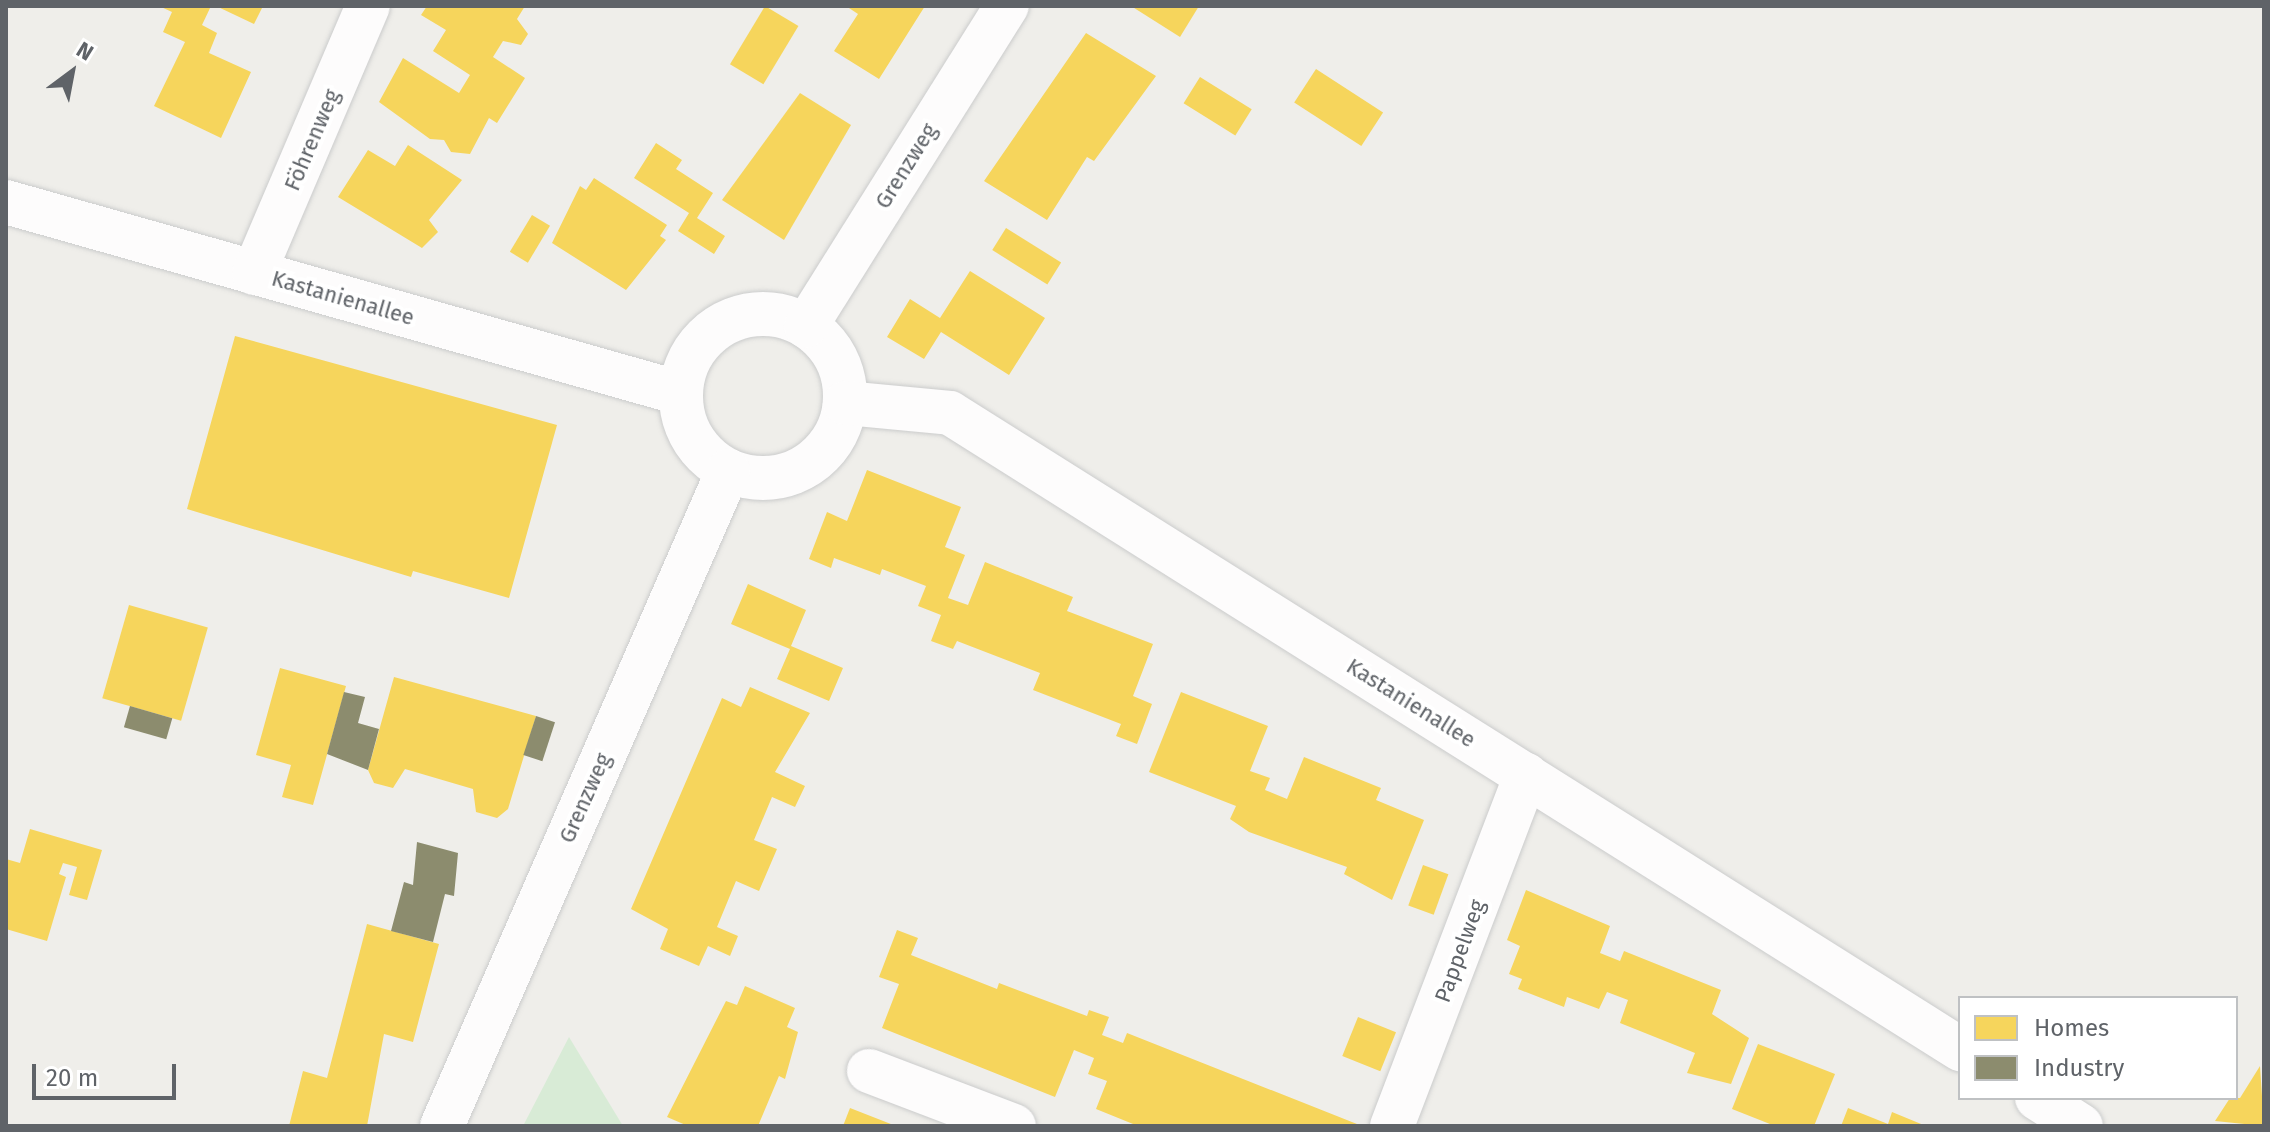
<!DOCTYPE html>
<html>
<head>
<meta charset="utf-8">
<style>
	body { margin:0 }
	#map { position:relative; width:2270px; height:1132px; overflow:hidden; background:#efeeea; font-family:"Fira Sans",sans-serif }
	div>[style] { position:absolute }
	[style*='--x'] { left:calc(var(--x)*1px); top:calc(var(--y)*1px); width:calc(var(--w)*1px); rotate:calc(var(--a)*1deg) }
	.green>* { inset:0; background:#d8ebd6 }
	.homes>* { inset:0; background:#f6d55c; transform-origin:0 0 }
	.industry>* { inset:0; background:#8c8c6e; transform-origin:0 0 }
	.roads { filter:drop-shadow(0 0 2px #cbcccc) drop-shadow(0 0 2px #cbcccc) }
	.street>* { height:44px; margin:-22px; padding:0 22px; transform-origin:22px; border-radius:22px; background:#fdfcfc }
	.street>.ring { margin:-22px; padding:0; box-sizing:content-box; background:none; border:44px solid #fdfcfc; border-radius:50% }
	span { translate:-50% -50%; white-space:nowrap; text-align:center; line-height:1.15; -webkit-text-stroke:8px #fff; paint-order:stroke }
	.street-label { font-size:22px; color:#5f6368 }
	.frame { position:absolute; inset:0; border:8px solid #5f6368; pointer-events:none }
	.legend { position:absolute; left:1958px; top:996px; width:280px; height:104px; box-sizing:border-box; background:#fff; border:2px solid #bfc1c3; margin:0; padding:10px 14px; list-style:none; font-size:24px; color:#5f6368 }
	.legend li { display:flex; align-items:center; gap:16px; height:40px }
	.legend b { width:40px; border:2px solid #bfc1c3 }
	.north { position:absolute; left:32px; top:32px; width:80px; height:80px; -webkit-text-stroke:6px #fff; paint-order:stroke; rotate:32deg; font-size:22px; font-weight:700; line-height:32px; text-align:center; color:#5f6368 }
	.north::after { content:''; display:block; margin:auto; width:28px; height:36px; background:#5f6368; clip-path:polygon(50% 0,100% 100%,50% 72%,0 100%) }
	.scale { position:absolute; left:32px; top:1064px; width:144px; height:36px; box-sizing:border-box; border:4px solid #5f6368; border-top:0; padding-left:10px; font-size:24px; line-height:28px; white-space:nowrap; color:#5f6368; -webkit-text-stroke:6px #fff; paint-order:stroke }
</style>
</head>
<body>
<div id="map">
	<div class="green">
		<i style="clip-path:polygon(569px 1037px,623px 1126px,523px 1126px)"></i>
	</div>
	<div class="homes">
		<i style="clip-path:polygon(159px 6px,211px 6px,202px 25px,217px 33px,209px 53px,251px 72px,221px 138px,154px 106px,185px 42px,163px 32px,172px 12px)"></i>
		<i style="clip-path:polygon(216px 6px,263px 6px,254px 24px)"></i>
		<i style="clip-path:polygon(427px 6px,525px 6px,517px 19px,528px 34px,521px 45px,503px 41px,493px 57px,525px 78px,497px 123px,489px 118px,470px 154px,451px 152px,444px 140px,430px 139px,379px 102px,403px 58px,459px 93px,470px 75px,433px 51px,446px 30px,421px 15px)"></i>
		<i style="left:765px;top:6px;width:39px;height:68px;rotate:31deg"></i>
		<i style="clip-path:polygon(846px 6px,925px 6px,879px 79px,834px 51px,858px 14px)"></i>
		<i style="clip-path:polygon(1131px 6px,1199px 6px,1180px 37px)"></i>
		<i style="clip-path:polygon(1086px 33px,1156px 76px,1094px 161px,1087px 157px,1047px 220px,984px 181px)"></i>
		<i style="left:1316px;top:69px;width:80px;height:40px;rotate:33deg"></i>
		<i style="left:1200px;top:77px;width:61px;height:31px;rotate:32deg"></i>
		<i style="clip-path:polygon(800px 93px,851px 125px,784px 240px,722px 200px)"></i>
		<i style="clip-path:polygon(656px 143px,682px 160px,676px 169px,713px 193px,697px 218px,725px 236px,714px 254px,678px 231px,689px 213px,634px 178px)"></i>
		<i style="clip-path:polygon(408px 145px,462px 180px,429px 220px,438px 232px,422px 248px,338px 197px,368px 150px,395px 166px)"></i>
		<i style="clip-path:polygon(594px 178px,667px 225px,660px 236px,666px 240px,626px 290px,552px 243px,580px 186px,586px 190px)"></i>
		<i style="left:532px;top:215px;width:21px;height:43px;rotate:31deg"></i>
		<i style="left:1006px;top:228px;width:65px;height:26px;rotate:32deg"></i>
		<i style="clip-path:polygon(970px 271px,1045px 318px,1009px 375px,941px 332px,924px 359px,887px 337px,910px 299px,940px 318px)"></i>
		<i style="clip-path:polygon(235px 336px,557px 425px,509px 598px,413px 571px,411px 577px,187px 509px)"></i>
		<i style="clip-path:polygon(867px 470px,961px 507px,945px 547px,965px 555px,948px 598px,968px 605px,985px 562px,1073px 597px,1067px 611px,1153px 644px,1133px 696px,1152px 704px,1137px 744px,1116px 736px,1121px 724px,1033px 690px,1040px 673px,957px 641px,953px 649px,931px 641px,941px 615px,918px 606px,926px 586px,882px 569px,880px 575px,834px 558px,831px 568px,809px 559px,827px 512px,847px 521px)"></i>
		<i style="clip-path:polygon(748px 584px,806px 610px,791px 646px,843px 668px,829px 701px,777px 679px,790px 649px,731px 624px)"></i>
		<i style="left:129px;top:605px;width:82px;height:97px;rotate:16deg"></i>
		<i style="clip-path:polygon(280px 668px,346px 686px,313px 805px,282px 797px,291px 765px,256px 755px)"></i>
		<i style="clip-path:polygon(394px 677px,536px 716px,508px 809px,497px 818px,476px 812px,473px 789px,405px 769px,393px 788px,374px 783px,368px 770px)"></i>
		<i style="clip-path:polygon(750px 687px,810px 713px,775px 772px,805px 786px,795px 807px,772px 797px,754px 840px,777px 849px,759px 891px,736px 881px,717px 927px,738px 936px,730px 956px,708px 946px,699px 966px,660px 949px,668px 929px,631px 909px,722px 698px,741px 707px)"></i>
		<i style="clip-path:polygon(1181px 692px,1268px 726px,1250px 771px,1270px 778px,1265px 790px,1287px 799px,1304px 757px,1381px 788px,1376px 800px,1424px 820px,1392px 900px,1344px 874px,1347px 867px,1249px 832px,1230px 819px,1236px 806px,1149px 772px)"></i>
		<i style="clip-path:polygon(30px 829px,102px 850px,87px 900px,69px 895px,77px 867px,63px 863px,59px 874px,66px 877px,47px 941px,6px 929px,6px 859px,20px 863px)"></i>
		<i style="left:1423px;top:865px;width:27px;height:43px;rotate:20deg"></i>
		<i style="clip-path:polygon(1526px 890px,1610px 926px,1600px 953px,1620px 961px,1624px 951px,1721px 990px,1712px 1014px,1749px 1038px,1731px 1084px,1687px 1073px,1695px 1053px,1620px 1023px,1628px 1000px,1607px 992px,1599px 1009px,1567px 997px,1564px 1007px,1518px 989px,1522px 979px,1509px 974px,1520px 946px,1507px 940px)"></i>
		<i style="clip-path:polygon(367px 924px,439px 944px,413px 1042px,384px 1034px,367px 1126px,289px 1126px,303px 1071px,327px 1078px)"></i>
		<i style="clip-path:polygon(897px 930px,918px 938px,911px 955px,997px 989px,999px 983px,1087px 1016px,1089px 1010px,1109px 1017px,1102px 1035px,1123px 1043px,1127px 1033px,1362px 1126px,1138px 1126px,1096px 1109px,1107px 1081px,1088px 1074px,1094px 1058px,1074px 1050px,1055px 1097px,882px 1028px,899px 984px,879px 977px)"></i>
		<i style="clip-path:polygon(745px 986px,795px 1008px,787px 1027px,798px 1032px,785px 1079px,779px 1076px,758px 1126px,688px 1126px,667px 1117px,726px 1001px,737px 1005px)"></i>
		<i style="left:1358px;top:1017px;width:41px;height:42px;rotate:22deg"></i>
		<i style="clip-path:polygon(1758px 1044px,1835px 1074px,1814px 1126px,1775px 1126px,1732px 1109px)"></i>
		<i style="clip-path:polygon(2260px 1066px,2264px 1126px,2215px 1121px,2230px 1098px,2240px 1098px)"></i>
		<i style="clip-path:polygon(850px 1108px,896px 1126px,843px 1126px)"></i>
		<i style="clip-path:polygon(1848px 1108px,1888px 1124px,1892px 1112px,1926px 1126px,1841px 1126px)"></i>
	</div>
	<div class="industry">
		<i style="clip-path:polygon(344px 692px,365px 697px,358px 723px,379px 729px,368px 770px,327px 754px)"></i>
		<i style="left:130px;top:706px;width:44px;height:22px;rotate:16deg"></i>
		<i style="left:536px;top:716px;width:20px;height:41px;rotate:18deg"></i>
		<i style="clip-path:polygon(417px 842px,458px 853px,454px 896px,445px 894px,433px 942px,391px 931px,404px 882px,413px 885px)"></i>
	</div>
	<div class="roads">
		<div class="street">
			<i style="--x:6;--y:202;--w:701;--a:15.82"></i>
			<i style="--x:254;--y:273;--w:290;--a:-66.9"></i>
			<i class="ring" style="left:681px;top:314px;width:120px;height:120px"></i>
			<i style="--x:806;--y:326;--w:378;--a:-57.9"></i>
			<i style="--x:845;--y:403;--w:105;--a:5.4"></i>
			<i style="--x:950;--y:413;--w:1194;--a:32.2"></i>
			<i style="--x:869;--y:1071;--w:155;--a:20.8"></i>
			<i style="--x:2037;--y:1098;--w:52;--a:32.5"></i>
			<i style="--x:442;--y:1126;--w:715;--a:-66.41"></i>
			<i style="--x:1392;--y:1126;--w:376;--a:-69.1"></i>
		</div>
	</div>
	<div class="street-label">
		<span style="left:312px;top:140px;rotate:-67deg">Föhrenweg</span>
		<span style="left:906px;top:166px;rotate:-58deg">Grenzweg</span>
		<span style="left:343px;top:298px;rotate:16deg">Kastanienallee</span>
		<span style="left:1411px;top:703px;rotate:32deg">Kastanienallee</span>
		<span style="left:585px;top:798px;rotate:-66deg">Grenzweg</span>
		<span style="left:1460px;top:951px;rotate:-70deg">Pappelweg</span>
	</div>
	<div class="frame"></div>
	<ul class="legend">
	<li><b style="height:22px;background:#f6d55c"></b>Homes</li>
	<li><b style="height:22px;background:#8c8c6e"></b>Industry</li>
	</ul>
	<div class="north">N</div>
	<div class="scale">20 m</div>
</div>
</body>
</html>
